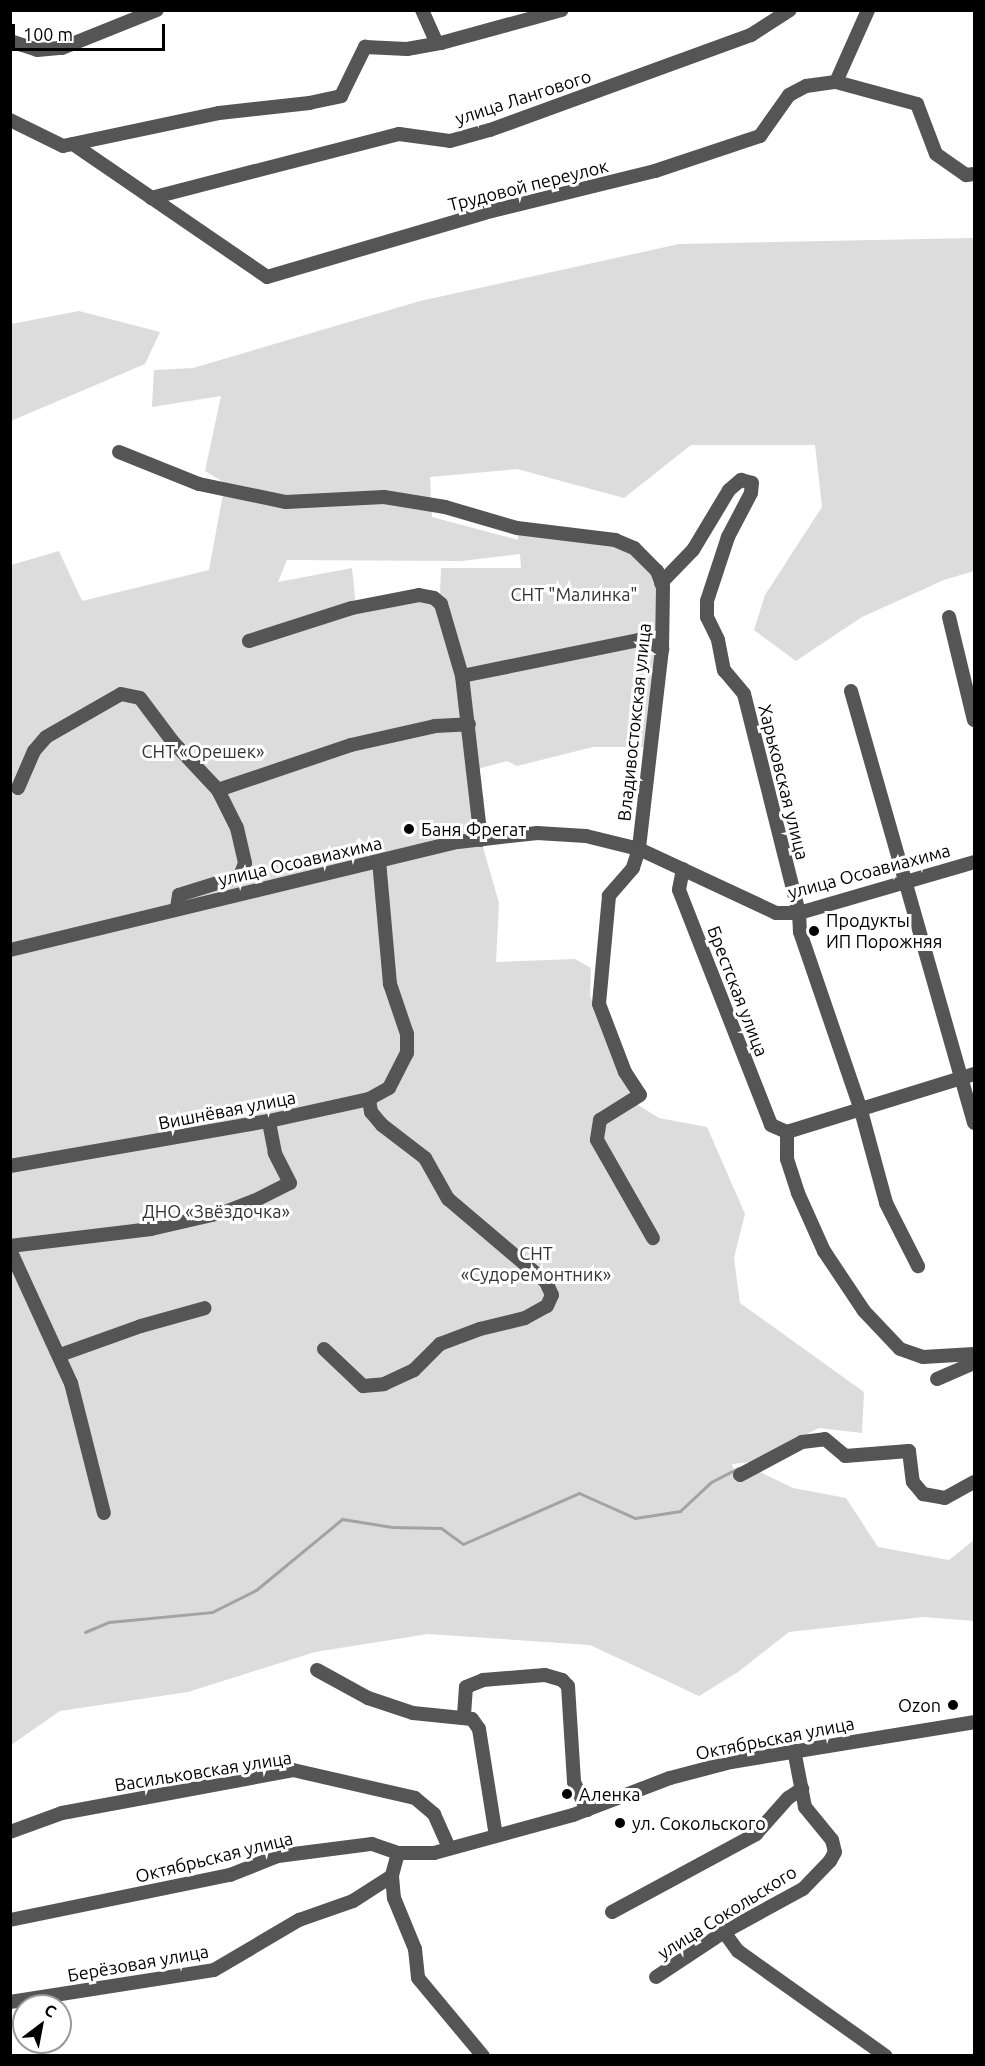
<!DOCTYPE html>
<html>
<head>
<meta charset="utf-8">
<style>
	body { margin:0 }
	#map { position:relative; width:985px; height:2066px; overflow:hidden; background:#fff; font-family:Ubuntu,sans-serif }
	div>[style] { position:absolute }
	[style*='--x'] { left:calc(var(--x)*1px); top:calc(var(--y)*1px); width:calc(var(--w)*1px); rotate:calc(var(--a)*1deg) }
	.green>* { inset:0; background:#dcdcdc }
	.stream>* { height:3px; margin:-1.5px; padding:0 1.5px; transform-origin:1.5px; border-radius:1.5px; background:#a3a3a3 }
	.minor>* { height:14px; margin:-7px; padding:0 7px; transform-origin:7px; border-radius:7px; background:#555 }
	.dots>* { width:16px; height:16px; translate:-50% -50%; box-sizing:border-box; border:3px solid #fff; border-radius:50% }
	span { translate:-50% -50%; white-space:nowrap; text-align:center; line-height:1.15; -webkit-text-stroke:6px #fff; paint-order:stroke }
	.street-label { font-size:18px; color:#000 }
	.park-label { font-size:18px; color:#333 }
	.poi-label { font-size:18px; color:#000 }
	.left { translate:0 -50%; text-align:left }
	.right { translate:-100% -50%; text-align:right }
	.frame { position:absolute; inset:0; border:12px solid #000; pointer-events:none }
	.north { position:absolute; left:12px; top:1994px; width:60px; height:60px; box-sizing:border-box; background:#fff; border:2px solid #999; border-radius:50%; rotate:32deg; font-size:16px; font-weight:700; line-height:24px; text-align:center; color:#000 }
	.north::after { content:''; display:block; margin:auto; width:21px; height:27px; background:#000; clip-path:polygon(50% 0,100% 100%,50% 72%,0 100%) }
	.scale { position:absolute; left:12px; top:24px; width:153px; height:27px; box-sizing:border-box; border:3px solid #000; border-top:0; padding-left:8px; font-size:18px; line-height:21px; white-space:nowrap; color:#000; -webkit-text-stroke:4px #fff; paint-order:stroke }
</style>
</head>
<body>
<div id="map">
	<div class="green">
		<i style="clip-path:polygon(evenodd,974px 238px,974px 571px,944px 580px,862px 617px,796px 661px,754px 630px,765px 595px,822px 507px,815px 445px,691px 445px,624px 498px,517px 469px,430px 477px,432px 517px,518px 540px,517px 528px,634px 548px,663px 587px,650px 747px,593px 747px,517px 766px,507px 761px,474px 770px,481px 840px,499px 903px,496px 962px,575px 959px,591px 968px,590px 996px,633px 1102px,659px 1118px,707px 1127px,745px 1214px,734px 1258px,740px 1303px,864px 1392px,862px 1433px,819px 1428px,751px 1462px,732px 1464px,736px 1479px,760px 1472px,793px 1488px,846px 1498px,878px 1547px,949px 1560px,974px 1540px,974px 1621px,923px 1617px,789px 1632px,738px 1672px,699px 1696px,590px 1645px,428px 1634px,315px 1652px,188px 1692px,60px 1711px,11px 1745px,11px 565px,59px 551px,82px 601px,209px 570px,225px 483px,205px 471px,221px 396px,152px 407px,154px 370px,193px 368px,420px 301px,679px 244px,974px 238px,520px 554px,521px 568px,441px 568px,440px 595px,356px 607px,352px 568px,278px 582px,287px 560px,461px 561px,520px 554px)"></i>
		<i style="clip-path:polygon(79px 311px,160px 332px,145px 364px,11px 421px,11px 324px)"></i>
	</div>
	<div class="stream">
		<i style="--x:85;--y:1632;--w:26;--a:-23"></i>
		<i style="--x:109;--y:1622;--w:103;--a:-5.5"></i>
		<i style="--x:212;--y:1612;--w:49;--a:-26.6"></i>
		<i style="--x:256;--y:1590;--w:112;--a:-39.5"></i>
		<i style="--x:342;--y:1519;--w:51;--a:9.1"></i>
		<i style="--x:392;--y:1527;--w:49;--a:1.2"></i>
		<i style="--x:441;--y:1528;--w:27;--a:36"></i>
		<i style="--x:463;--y:1544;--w:127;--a:-23.7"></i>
		<i style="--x:579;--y:1493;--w:61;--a:24.1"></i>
		<i style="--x:635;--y:1518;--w:46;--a:-8.8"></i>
		<i style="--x:680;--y:1511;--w:42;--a:-43.1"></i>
		<i style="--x:711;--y:1482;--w:31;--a:-27"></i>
	</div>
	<div class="minor">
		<i style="--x:422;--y:10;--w:36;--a:66"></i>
		<i style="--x:10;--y:41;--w:28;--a:18"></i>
		<i style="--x:37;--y:50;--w:25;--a:-5"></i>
		<i style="--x:62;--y:48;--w:102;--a:-21.8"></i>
		<i style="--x:836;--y:82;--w:79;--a:-66"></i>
		<i style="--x:10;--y:120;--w:59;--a:26.1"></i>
		<i style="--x:63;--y:146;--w:159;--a:-11.9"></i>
		<i style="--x:219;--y:113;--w:91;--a:-6.3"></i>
		<i style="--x:309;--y:103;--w:33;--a:-12"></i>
		<i style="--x:341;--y:96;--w:55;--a:-63.9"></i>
		<i style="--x:365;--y:47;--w:42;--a:2.7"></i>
		<i style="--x:407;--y:49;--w:35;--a:-10"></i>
		<i style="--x:441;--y:43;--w:125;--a:-15.3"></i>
		<i style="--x:73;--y:144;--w:235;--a:34.4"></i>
		<i style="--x:267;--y:277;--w:226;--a:-16.4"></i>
		<i style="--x:484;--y:213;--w:176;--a:-13.8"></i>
		<i style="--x:655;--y:171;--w:111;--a:-18.4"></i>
		<i style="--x:760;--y:136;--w:50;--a:-54.7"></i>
		<i style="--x:789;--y:95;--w:19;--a:-28"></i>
		<i style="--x:806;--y:86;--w:30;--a:-8"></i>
		<i style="--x:836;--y:82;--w:84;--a:15.2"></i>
		<i style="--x:917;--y:104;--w:53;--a:69.2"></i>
		<i style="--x:936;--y:154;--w:37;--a:35"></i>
		<i style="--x:966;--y:175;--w:8;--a:-7"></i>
		<i style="--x:151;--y:198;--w:256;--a:-14.5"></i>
		<i style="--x:399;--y:134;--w:51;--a:7.8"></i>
		<i style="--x:450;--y:141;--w:41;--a:-15.4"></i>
		<i style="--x:490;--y:130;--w:278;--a:-20"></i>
		<i style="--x:751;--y:35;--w:46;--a:-32.7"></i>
		<i style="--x:119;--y:452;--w:86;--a:21.8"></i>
		<i style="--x:199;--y:484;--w:89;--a:11.7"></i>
		<i style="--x:286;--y:502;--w:98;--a:-2.9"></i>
		<i style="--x:384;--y:497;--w:62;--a:9.3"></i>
		<i style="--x:445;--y:507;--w:75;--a:16.3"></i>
		<i style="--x:517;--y:528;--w:99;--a:7"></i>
		<i style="--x:615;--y:540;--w:21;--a:23"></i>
		<i style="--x:634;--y:548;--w:33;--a:45"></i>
		<i style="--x:657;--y:571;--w:17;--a:69"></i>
		<i style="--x:663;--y:587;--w:62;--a:90.9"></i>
		<i style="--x:662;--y:649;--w:201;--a:96.6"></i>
		<i style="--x:639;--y:849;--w:20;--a:108"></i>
		<i style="--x:633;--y:868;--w:37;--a:131"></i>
		<i style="--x:609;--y:896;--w:108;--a:95.3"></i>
		<i style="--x:599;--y:1004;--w:73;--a:69.1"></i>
		<i style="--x:625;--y:1072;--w:27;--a:57"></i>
		<i style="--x:640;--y:1095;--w:47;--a:148"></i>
		<i style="--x:600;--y:1120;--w:20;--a:99"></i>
		<i style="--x:597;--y:1140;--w:113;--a:60.3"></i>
		<i style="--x:661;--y:583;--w:46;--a:-45.9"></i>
		<i style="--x:693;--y:550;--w:70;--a:-59"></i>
		<i style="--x:729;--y:490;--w:16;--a:-40"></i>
		<i style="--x:741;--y:480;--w:11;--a:15"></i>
		<i style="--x:752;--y:483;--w:10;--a:96"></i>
		<i style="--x:751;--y:493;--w:50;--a:117.6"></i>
		<i style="--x:728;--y:537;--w:67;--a:108.2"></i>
		<i style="--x:707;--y:601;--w:16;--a:90"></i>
		<i style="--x:707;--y:617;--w:25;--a:64"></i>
		<i style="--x:718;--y:640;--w:31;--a:79"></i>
		<i style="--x:724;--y:670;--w:31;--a:50"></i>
		<i style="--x:744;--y:694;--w:226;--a:75.9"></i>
		<i style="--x:799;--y:913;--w:19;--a:87"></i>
		<i style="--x:800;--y:932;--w:185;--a:71.1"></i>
		<i style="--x:860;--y:1107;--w:99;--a:74.8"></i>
		<i style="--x:886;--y:1203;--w:71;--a:63.1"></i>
		<i style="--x:949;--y:617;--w:106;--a:76.4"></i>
		<i style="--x:249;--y:641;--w:108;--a:-17.8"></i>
		<i style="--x:352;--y:608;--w:68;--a:-11"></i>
		<i style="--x:419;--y:595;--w:15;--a:11"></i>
		<i style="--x:434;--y:598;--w:9;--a:41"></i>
		<i style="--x:441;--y:604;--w:75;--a:73.7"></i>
		<i style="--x:462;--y:676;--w:165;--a:83.4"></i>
		<i style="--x:462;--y:676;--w:181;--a:-11.5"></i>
		<i style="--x:639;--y:640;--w:25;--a:21"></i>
		<i style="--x:851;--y:691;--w:449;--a:74.1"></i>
		<i style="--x:18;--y:788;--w:40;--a:-66.6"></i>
		<i style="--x:34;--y:751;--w:18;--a:-49"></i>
		<i style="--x:46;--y:737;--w:86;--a:-29.8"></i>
		<i style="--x:121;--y:694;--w:19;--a:12"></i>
		<i style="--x:140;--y:698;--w:55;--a:53.1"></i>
		<i style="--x:173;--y:742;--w:66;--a:46.8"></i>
		<i style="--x:218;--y:790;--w:42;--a:63.4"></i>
		<i style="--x:237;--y:828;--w:36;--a:77"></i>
		<i style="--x:245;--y:863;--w:14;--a:111"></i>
		<i style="--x:240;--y:876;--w:64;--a:162.7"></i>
		<i style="--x:179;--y:895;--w:12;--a:99"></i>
		<i style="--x:218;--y:790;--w:140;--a:-18.7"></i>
		<i style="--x:351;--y:745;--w:86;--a:-12.7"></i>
		<i style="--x:435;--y:726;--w:34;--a:-3"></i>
		<i style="--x:683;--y:869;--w:21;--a:101"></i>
		<i style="--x:679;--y:890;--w:252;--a:68.6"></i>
		<i style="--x:771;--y:1125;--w:17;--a:24"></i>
		<i style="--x:787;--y:1132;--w:196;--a:-17.2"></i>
		<i style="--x:10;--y:950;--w:461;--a:-13.6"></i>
		<i style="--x:458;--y:842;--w:80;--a:-6.5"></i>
		<i style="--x:537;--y:833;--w:49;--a:3.5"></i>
		<i style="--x:586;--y:836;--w:55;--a:13.8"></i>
		<i style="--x:639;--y:849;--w:151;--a:25"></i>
		<i style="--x:776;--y:913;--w:23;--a:0"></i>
		<i style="--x:799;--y:913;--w:182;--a:-16.2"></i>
		<i style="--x:787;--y:1132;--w:27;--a:90"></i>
		<i style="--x:787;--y:1159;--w:36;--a:72"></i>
		<i style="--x:798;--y:1193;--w:64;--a:65.9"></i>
		<i style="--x:824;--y:1251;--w:72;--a:56.3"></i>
		<i style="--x:864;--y:1311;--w:52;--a:46.5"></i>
		<i style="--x:900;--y:1349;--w:24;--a:19"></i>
		<i style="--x:923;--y:1357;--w:51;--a:-3.4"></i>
		<i style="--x:10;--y:1166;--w:263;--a:-9.9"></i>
		<i style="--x:269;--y:1121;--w:102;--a:-12.4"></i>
		<i style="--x:369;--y:1099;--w:23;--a:-29"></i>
		<i style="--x:389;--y:1088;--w:39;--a:-63"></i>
		<i style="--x:407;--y:1053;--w:19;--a:-90"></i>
		<i style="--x:407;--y:1034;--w:53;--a:-108.8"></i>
		<i style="--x:390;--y:984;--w:123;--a:-95.1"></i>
		<i style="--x:10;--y:1246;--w:142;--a:-6.9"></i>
		<i style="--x:151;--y:1229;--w:76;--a:-12.9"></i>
		<i style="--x:225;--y:1212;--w:31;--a:-21"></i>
		<i style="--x:254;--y:1201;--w:40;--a:-26.6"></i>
		<i style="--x:290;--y:1183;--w:34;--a:-117"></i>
		<i style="--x:275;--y:1153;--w:33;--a:-101"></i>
		<i style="--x:10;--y:1250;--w:146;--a:65.4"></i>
		<i style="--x:71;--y:1383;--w:134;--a:75.8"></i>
		<i style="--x:324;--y:1349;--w:54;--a:43.5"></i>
		<i style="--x:363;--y:1386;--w:21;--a:-5"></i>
		<i style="--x:384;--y:1384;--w:33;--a:-25"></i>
		<i style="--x:414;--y:1370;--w:37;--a:-45"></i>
		<i style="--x:440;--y:1344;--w:43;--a:-20.6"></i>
		<i style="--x:480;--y:1329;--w:46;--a:-13.7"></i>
		<i style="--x:525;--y:1318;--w:25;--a:-29"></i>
		<i style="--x:547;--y:1306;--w:12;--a:-66"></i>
		<i style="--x:552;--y:1295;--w:14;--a:-115"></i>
		<i style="--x:546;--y:1282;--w:128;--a:-139.7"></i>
		<i style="--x:448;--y:1199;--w:47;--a:-119.3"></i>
		<i style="--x:425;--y:1158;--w:54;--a:-142.5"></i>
		<i style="--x:382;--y:1125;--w:17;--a:-130"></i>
		<i style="--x:371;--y:1112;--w:13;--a:-99"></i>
		<i style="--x:60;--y:1355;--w:86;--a:-19.7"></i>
		<i style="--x:141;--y:1326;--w:66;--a:-15.7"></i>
		<i style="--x:937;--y:1379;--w:40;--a:-23.4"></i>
		<i style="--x:740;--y:1475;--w:70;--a:-28"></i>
		<i style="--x:802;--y:1442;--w:23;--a:-7"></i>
		<i style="--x:825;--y:1439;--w:26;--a:40"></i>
		<i style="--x:845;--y:1456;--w:64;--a:-4.5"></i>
		<i style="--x:909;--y:1451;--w:31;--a:83"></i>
		<i style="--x:913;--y:1482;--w:16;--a:50"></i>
		<i style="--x:923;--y:1494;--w:22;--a:10"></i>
		<i style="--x:945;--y:1498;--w:33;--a:-29"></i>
		<i style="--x:317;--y:1670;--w:58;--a:28.8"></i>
		<i style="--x:368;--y:1698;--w:47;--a:18.4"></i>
		<i style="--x:413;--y:1713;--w:59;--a:5.8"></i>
		<i style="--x:472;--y:1719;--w:12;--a:55"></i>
		<i style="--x:479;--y:1729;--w:108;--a:81"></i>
		<i style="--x:464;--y:1715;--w:28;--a:-86"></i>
		<i style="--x:466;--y:1687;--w:18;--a:-22"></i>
		<i style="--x:483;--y:1680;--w:62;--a:-4.6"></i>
		<i style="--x:545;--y:1675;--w:18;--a:16"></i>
		<i style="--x:562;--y:1680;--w:8;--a:45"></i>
		<i style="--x:568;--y:1686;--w:96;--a:86.4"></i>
		<i style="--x:574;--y:1782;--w:31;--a:65"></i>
		<i style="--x:10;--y:1832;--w:55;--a:-20.1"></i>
		<i style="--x:62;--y:1813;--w:235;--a:-10.5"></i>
		<i style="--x:293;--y:1770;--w:125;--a:12.9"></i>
		<i style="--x:415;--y:1798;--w:25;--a:40"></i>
		<i style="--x:434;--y:1814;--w:35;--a:66"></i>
		<i style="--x:398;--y:1853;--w:24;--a:105"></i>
		<i style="--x:392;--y:1876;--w:22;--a:85"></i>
		<i style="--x:394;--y:1898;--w:55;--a:67.6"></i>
		<i style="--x:415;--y:1949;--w:29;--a:84"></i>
		<i style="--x:418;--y:1978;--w:102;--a:50.2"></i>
		<i style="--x:612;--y:1912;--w:164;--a:-28.4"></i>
		<i style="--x:756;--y:1834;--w:48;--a:-48.4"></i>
		<i style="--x:788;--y:1798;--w:17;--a:-33"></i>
		<i style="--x:10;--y:1920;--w:225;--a:-11.6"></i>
		<i style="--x:230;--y:1875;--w:52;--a:-21.6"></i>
		<i style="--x:278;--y:1856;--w:95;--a:-7.3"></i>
		<i style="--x:372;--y:1844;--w:28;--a:19"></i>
		<i style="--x:398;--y:1853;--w:36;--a:0"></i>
		<i style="--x:434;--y:1853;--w:144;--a:-15.3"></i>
		<i style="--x:573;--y:1815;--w:104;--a:-20.9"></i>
		<i style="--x:670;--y:1778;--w:63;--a:-14.7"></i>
		<i style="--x:731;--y:1762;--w:246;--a:-9.3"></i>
		<i style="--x:724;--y:1932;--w:24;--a:54"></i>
		<i style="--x:738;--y:1951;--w:181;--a:35.4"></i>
		<i style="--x:656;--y:1977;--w:82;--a:-33.5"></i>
		<i style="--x:724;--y:1932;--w:90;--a:-28.6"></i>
		<i style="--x:803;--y:1889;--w:39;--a:-46"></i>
		<i style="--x:830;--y:1861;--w:10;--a:-61"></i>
		<i style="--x:835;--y:1852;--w:12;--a:-104"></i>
		<i style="--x:832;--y:1840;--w:43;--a:-129.3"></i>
		<i style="--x:805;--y:1807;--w:58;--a:-100.9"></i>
		<i style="--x:10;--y:2002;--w:206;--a:-8.9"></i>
		<i style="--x:214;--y:1970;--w:99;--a:-30.5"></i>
		<i style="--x:299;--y:1920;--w:57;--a:-19.4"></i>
		<i style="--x:353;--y:1901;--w:46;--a:-32.7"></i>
	</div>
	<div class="dots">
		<i style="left:409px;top:829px;background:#000"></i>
		<i style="left:814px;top:931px;background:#000"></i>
		<i style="left:953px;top:1705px;background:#000"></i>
		<i style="left:567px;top:1794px;background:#000"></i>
		<i style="left:620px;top:1823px;background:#000"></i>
	</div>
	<div class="street-label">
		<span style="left:523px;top:97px;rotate:-18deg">улица Лангового</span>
		<span style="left:528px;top:185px;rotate:-14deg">Трудовой переулок</span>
		<span style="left:634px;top:722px;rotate:-84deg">Владивостокская улица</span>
		<span style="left:784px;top:782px;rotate:76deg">Харьковская улица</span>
		<span style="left:300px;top:861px;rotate:-13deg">улица Осоавиахима</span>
		<span style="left:869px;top:871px;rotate:-15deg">улица Осоавиахима</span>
		<span style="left:738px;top:991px;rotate:69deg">Брестская улица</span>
		<span style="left:227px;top:1110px;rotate:-11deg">Вишнёвая улица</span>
		<span style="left:775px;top:1738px;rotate:-11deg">Октябрьская улица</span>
		<span style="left:203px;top:1771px;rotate:-9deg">Васильковская улица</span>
		<span style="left:214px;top:1857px;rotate:-14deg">Октябрьская улица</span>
		<span style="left:727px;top:1912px;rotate:-32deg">улица Сокольского</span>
		<span style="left:138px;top:1963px;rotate:-10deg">Берёзовая улица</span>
	</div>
	<div class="park-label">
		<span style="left:574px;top:594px">СНТ "Малинка"</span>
		<span style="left:203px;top:751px">СНТ «Орешек»</span>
		<span style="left:216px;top:1211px">ДНО «Звёздочка»</span>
		<span style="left:536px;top:1264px">СНТ<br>«Судоремонтник»</span>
	</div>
	<div class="poi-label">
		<span class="left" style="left:421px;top:829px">Баня Фрегат</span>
		<span class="left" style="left:826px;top:931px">Продукты<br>ИП Порожняя</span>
		<span class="right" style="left:941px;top:1705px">Ozon</span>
		<span class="left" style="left:579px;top:1794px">Аленка</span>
		<span class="left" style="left:632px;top:1823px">ул. Сокольского</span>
	</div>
	<div class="frame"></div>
	<div class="north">С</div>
	<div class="scale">100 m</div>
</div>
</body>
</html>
